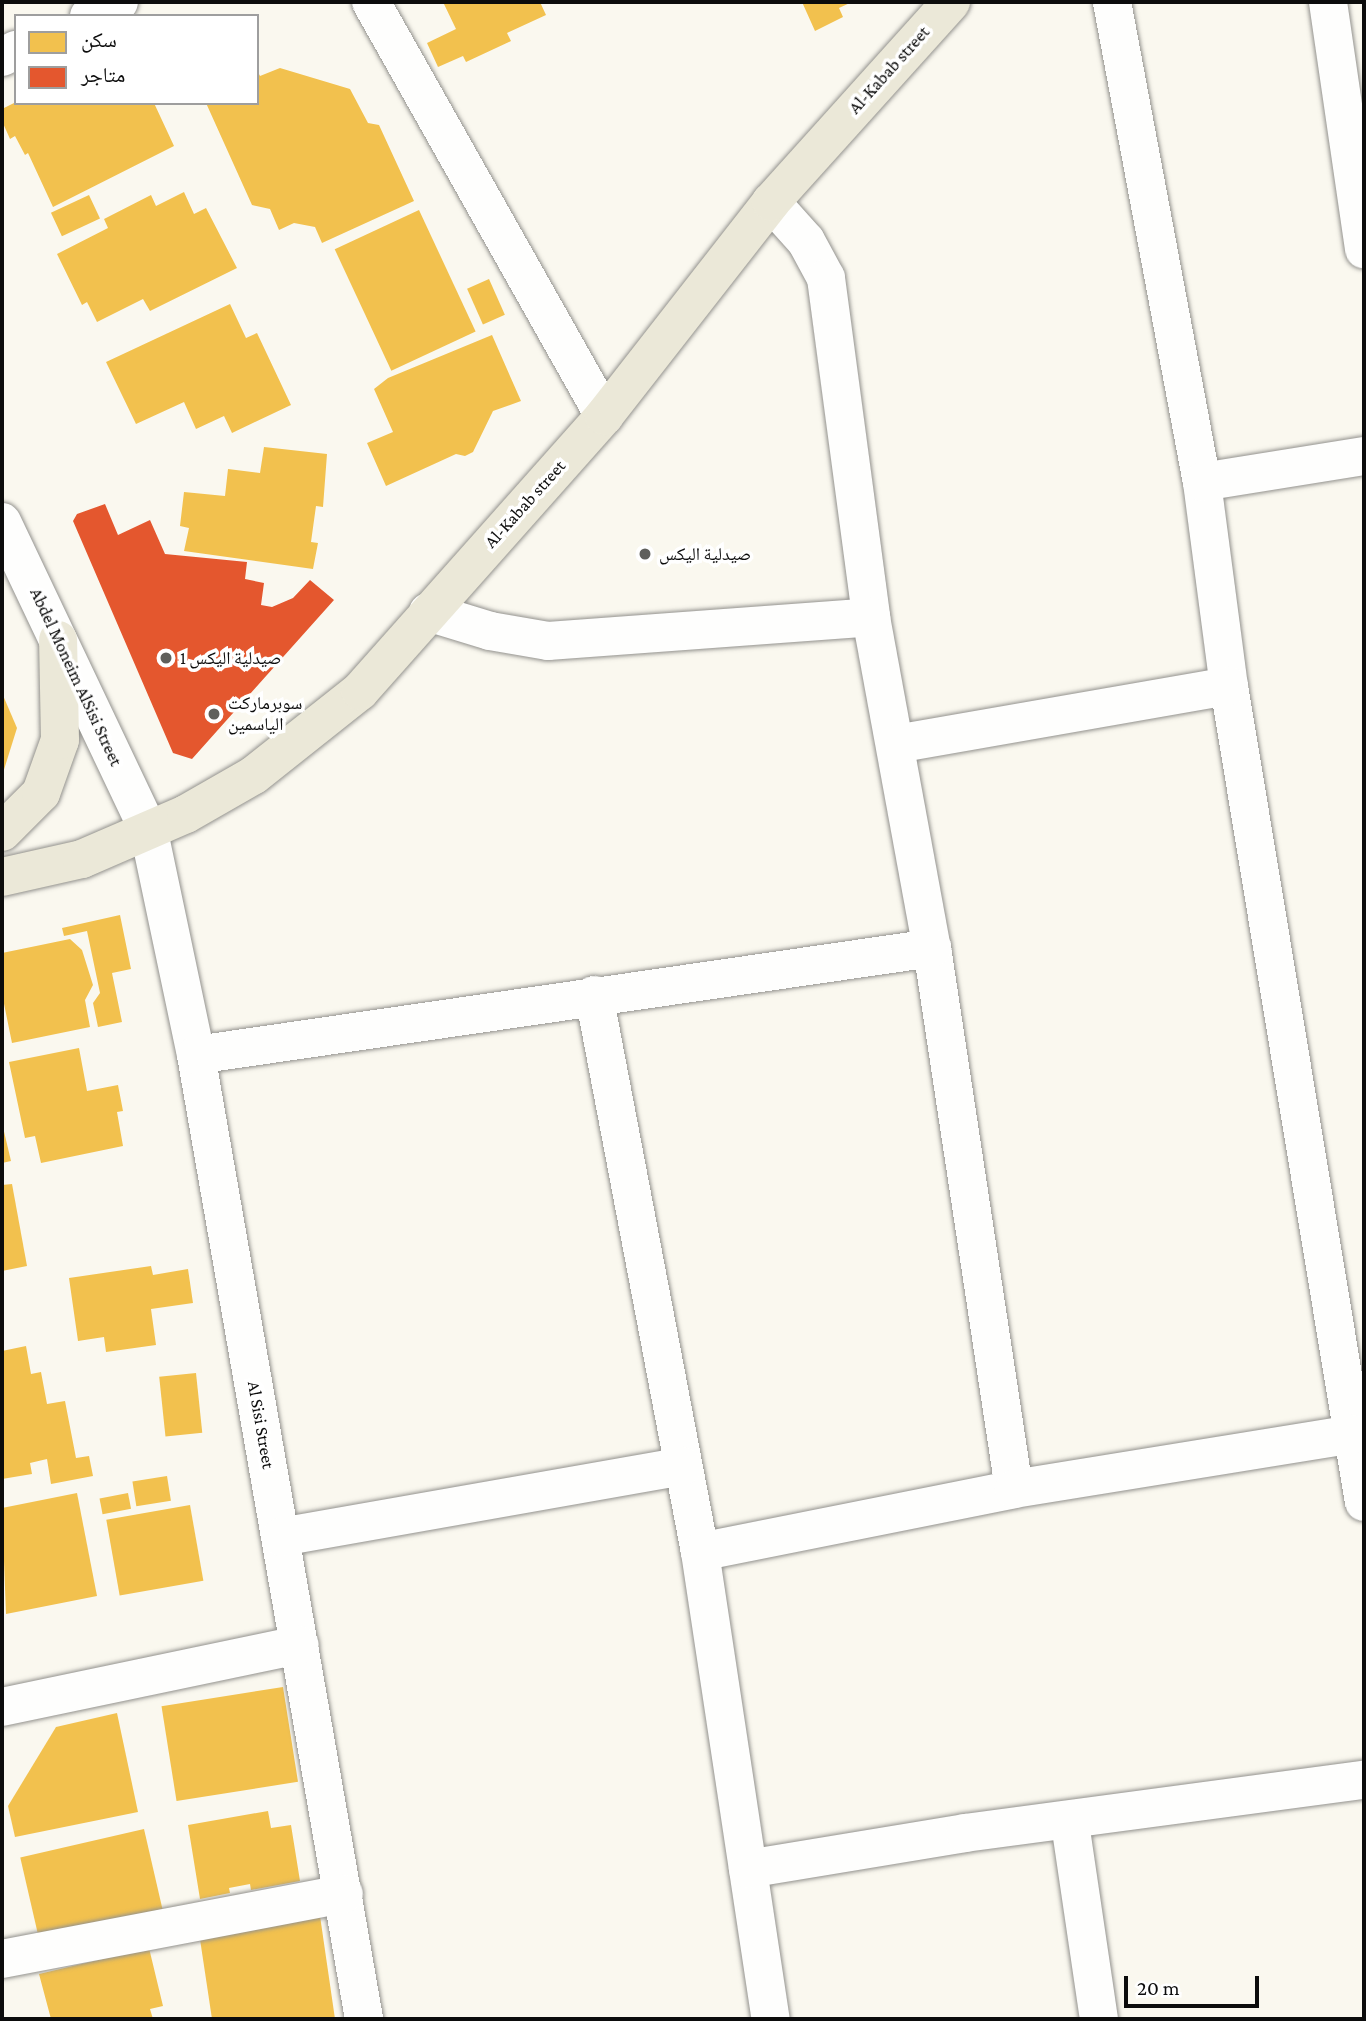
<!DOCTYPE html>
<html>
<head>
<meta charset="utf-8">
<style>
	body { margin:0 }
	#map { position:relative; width:1366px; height:2021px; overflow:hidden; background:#faf8ef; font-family:"Crimson Pro","Noto Naskh Arabic",serif }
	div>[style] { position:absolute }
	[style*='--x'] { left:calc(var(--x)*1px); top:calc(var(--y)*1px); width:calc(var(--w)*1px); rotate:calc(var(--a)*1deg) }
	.homes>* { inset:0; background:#f2c14e; transform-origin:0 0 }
	.shops>* { inset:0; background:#e4572e }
	.roads { filter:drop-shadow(0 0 2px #93928e) drop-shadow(0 0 2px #93928e) }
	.minor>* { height:38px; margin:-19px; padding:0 19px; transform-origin:19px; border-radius:19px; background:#fefefd }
	.major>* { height:38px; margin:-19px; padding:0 19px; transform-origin:19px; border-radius:19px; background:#ebe8d8 }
	.dots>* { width:19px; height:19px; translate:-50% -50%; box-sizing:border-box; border:4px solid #fff; border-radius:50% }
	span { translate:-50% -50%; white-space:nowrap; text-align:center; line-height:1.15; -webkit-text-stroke:7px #fff; paint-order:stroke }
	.street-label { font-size:18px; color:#0c0c0c }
	.poi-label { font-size:18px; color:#0c0c0c }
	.left { translate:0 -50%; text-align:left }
	.frame { position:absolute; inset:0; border:4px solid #0c0c0c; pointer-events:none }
	.legend { position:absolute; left:14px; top:14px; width:245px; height:91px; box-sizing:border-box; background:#fff; border:2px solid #9e9e9e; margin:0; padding:9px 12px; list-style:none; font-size:21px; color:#0c0c0c }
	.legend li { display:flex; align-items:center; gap:14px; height:35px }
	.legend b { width:35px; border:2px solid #9e9e9e }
	.scale { position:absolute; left:1124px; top:1976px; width:135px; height:32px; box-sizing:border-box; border:4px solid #0c0c0c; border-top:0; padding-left:9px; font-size:21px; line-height:24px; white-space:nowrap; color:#0c0c0c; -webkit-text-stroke:5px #fff; paint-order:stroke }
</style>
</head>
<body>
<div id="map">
	<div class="homes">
		<i style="clip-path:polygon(443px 2px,540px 2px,546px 15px,507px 33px,511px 41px,466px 62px,463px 56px,438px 67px,427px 43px,456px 29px)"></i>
		<i style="clip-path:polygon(802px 2px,852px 2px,839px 8px,843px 17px,815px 31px)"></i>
		<i style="clip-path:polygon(280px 68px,350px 89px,368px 123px,379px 125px,414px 201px,322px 243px,315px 227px,294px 223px,279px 230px,270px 209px,252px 205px,206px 103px,257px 103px,257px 70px,260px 76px)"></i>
		<i style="clip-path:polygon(16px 102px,154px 103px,174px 146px,53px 207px,28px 153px,25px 155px,15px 136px,10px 139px,2px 121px,2px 109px)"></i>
		<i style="clip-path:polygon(184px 192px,194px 214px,206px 208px,237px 268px,150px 311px,143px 299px,97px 322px,87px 302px,82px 305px,57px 254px,108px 228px,104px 219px,151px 195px,156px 206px)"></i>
		<i style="left:89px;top:195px;width:26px;height:42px;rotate:65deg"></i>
		<i style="left:419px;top:210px;width:134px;height:93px;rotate:65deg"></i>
		<i style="left:489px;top:279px;width:39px;height:24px;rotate:66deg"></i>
		<i style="clip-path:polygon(230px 304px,246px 338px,257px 333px,291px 405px,232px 433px,224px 416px,196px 429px,184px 402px,136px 424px,106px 362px)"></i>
		<i style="clip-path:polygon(492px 335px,521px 401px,493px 411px,473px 452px,465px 456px,456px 454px,386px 486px,367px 443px,393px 432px,374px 389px,388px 378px)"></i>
		<i style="clip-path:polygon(264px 447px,327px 454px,323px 507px,316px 506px,311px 542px,318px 543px,313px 569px,184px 551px,189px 528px,180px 526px,184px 492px,225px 496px,228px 469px,260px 473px)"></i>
		<i style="clip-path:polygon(2px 693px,17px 728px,2px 776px)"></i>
		<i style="clip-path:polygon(120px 915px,131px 969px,112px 973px,122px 1022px,98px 1027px,93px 1003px,100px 993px,87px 931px,64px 936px,62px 928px)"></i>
		<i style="clip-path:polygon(70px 939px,82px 950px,93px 985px,85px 1000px,90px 1027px,12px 1043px,2px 994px,2px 953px)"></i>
		<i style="clip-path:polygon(79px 1048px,87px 1091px,118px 1085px,123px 1111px,117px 1112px,123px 1146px,41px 1163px,35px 1136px,25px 1138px,9px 1062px)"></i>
		<i style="clip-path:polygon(2px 1123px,11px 1161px,2px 1163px)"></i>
		<i style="clip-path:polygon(12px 1184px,27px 1266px,2px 1271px,2px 1185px)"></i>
		<i style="clip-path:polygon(151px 1266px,153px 1275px,188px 1269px,193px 1303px,151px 1309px,156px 1345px,106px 1352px,104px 1337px,78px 1341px,69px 1278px)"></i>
		<i style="clip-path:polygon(26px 1346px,31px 1374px,41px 1372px,47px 1404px,65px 1401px,76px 1458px,89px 1456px,93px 1476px,51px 1484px,47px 1459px,30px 1463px,32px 1474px,2px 1479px,2px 1351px)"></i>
		<i style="left:196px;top:1373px;width:60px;height:37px;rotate:84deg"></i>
		<i style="left:167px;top:1476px;width:25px;height:35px;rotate:81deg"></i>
		<i style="clip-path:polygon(77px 1493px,97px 1596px,6px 1614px,2px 1508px)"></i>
		<i style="left:128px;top:1493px;width:16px;height:29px;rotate:79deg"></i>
		<i style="left:190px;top:1505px;width:77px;height:85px;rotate:80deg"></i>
		<i style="left:283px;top:1687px;width:96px;height:123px;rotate:81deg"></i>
		<i style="clip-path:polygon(117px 1713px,138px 1812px,15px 1837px,8px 1806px,56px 1727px)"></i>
		<i style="clip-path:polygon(268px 1811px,271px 1828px,291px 1825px,300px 1881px,251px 1890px,250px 1884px,229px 1888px,230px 1893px,200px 1899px,188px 1825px)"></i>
		<i style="left:144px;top:1829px;width:82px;height:127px;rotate:77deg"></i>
		<i style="clip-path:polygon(319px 1909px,335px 2019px,212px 2019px,198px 1926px)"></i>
		<i style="clip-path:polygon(149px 1948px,163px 2006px,150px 2009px,153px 2019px,51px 2019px,39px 1974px)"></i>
	</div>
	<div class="shops">
		<i style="clip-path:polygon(105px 504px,118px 535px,150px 520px,165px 554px,247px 562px,245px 579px,264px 583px,261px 605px,272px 607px,293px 598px,310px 580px,334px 600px,192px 759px,173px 753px,73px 521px,77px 514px)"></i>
	</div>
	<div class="roads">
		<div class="minor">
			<i style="--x:371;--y:2;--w:475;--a:60.6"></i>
			<i style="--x:1112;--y:2;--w:488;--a:79.4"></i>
			<i style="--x:1202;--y:482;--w:206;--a:82.5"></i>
			<i style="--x:1229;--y:686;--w:827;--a:80.61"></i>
			<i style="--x:1328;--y:2;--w:250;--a:81.7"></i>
			<i style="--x:89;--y:16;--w:33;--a:-25"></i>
			<i style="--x:2;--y:57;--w:16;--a:-27"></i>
			<i style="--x:771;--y:202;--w:52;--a:48.1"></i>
			<i style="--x:806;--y:241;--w:42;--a:61.6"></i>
			<i style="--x:826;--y:278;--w:342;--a:82.4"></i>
			<i style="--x:871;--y:617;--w:337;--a:79.6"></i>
			<i style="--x:932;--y:948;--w:547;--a:81.38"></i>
			<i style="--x:1202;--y:482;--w:164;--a:-9.1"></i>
			<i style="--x:2;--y:522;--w:343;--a:64.6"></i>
			<i style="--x:149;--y:832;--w:228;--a:78.1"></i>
			<i style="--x:196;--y:1055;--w:979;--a:80.11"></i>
			<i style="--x:428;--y:612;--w:65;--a:17"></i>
			<i style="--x:490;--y:631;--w:59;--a:9.8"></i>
			<i style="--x:548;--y:641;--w:324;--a:-4.2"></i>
			<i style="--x:896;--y:744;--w:338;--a:-9.9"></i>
			<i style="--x:594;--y:995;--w:567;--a:79.23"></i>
			<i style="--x:700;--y:1552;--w:472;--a:81.4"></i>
			<i style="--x:196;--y:1055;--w:744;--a:-8.27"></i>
			<i style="--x:281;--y:1537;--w:408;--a:-10"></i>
			<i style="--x:700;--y:1552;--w:320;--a:-11.3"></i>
			<i style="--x:1014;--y:1489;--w:343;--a:-9.2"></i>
			<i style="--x:2;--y:1707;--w:304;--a:-11.8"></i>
			<i style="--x:1070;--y:1823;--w:198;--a:81.6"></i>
			<i style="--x:748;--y:1869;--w:220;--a:-9.4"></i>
			<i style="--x:965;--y:1833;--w:403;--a:-7.6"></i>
			<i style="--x:2;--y:1959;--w:348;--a:-10.8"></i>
		</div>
		<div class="major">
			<i style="--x:2;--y:832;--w:55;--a:-45"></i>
			<i style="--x:41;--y:793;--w:56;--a:-70.3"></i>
			<i style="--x:60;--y:740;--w:100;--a:-91.1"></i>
			<i style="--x:2;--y:877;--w:82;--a:-12.7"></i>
			<i style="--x:82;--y:859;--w:113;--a:-23.4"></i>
			<i style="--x:186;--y:814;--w:78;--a:-29.8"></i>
			<i style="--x:254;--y:775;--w:135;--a:-38.4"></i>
			<i style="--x:360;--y:691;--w:368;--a:-48.4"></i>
			<i style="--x:604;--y:416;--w:271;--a:-52"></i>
			<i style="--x:771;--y:202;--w:269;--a:-48"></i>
		</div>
	</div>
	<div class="dots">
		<i style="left:645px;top:554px;background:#5f5f5b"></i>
		<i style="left:166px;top:658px;background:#5f5f5b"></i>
		<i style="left:214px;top:714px;background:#5f5f5b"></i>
	</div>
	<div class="street-label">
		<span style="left:889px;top:70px;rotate:-48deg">Al-Kabab street</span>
		<span style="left:525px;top:504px;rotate:-48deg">Al-Kabab street</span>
		<span style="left:76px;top:677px;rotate:65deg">Abdel Moneim AlSisi Street</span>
		<span style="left:261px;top:1425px;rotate:80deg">Al Sisi Street</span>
	</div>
	<div class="poi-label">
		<span class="left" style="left:659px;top:554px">صيدلية اليكس</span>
		<span class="left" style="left:180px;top:658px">صيدلية اليكس 1</span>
		<span class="left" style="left:228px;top:714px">سوبرماركت<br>الياسمين</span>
	</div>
	<div class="frame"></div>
	<ul class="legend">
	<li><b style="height:19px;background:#f2c14e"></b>سكن</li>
	<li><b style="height:19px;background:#e4572e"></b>متاجر</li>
	</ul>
	<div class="scale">20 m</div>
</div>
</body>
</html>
